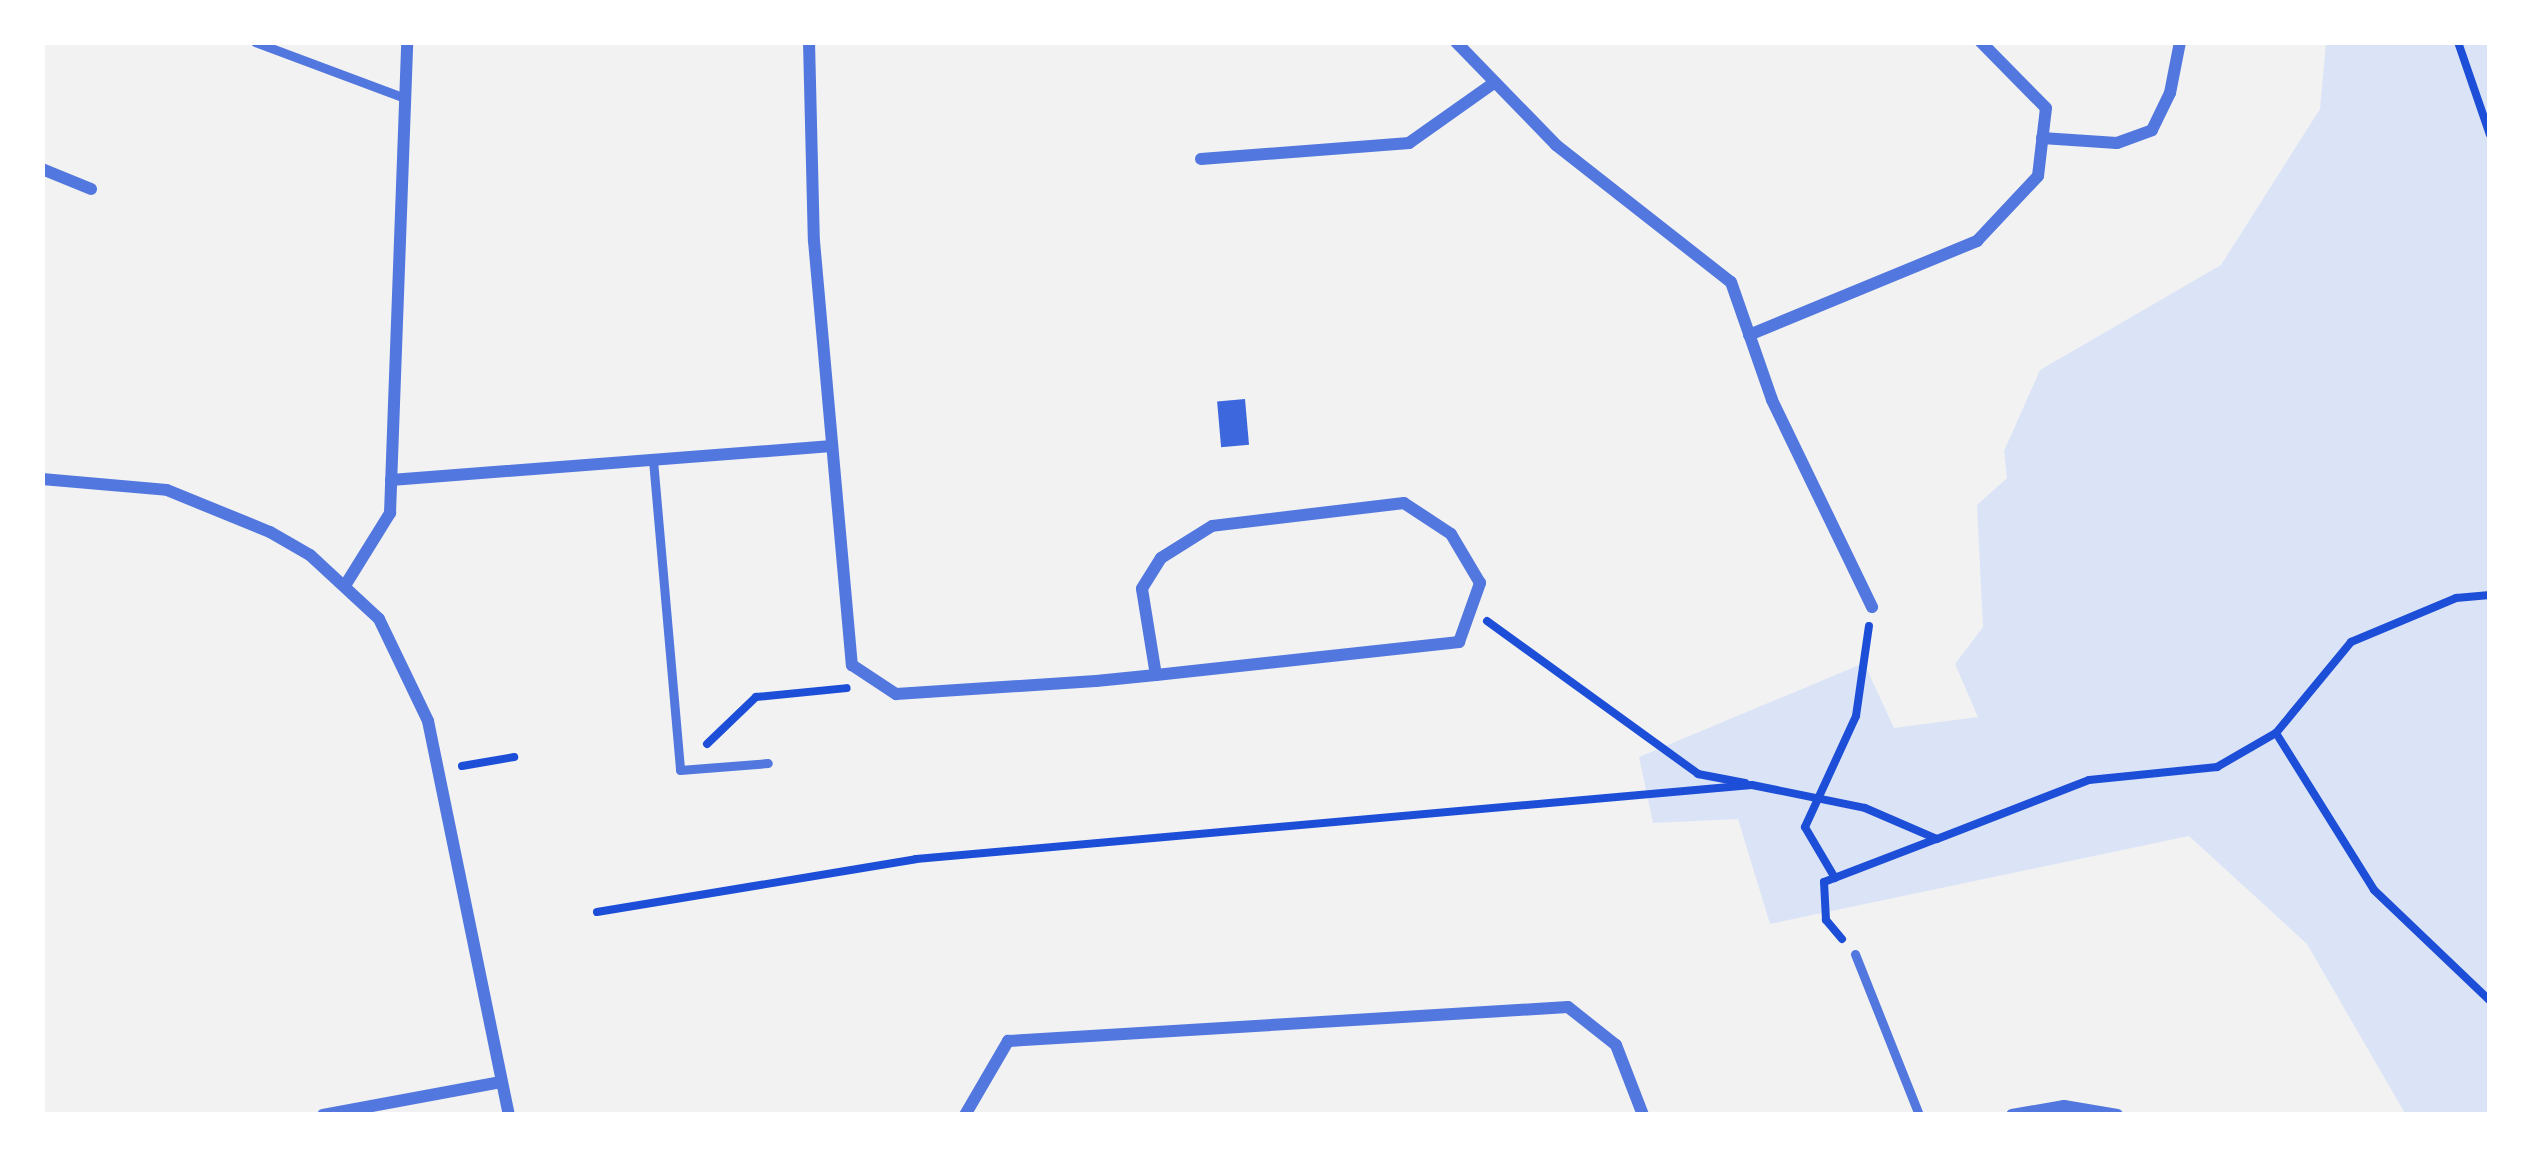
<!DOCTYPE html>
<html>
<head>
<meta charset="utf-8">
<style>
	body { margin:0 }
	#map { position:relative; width:2532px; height:1157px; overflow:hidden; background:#f2f2f2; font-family:Montserrat,sans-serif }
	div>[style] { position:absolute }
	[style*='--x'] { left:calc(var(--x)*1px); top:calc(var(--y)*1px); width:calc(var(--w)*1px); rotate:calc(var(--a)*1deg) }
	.green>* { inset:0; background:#dbe4f7 }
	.building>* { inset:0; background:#3d67dc; transform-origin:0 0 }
	.path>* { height:8px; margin:-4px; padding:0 4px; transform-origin:4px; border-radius:4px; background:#1d4ed8 }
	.service>* { height:9px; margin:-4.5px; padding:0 4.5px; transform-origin:4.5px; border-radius:4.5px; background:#5277de }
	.minor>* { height:12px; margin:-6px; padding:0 6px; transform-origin:6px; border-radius:6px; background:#5277de }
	span { translate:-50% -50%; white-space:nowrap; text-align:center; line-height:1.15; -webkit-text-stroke:12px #fff; paint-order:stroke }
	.frame { position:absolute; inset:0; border:45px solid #fff; pointer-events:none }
</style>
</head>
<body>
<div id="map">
	<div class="green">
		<i style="clip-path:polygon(2326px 42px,2490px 42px,2490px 1115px,2406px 1115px,2307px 944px,2189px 836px,1770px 924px,1738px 819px,1653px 823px,1639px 757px,1864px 663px,1894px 728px,1978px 717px,1955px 664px,1983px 627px,1977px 505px,2007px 478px,2004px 451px,2040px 370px,2221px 265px,2320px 109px)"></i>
	</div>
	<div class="building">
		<i style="left:1245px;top:399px;width:46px;height:28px;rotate:85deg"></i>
	</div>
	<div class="path">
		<i style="--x:2458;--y:42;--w:98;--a:71"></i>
		<i style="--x:1487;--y:621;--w:261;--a:35.9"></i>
		<i style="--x:1698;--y:774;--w:48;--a:10.8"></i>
		<i style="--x:2276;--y:733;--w:118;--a:-50.5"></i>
		<i style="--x:2351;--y:642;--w:114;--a:-22.7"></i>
		<i style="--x:2456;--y:598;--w:34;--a:-5"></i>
		<i style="--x:707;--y:744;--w:68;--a:-43.8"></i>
		<i style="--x:756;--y:697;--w:91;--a:-5.6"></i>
		<i style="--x:462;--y:766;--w:53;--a:-9.8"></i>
		<i style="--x:1835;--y:878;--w:59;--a:-120.5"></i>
		<i style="--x:1805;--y:827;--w:122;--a:-65.3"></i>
		<i style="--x:1856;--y:716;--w:91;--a:-81.8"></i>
		<i style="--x:597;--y:912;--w:323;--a:-9.4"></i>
		<i style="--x:916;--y:859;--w:839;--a:-5.06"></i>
		<i style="--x:1752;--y:785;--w:115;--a:11.5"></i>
		<i style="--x:1865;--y:808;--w:78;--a:23.3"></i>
		<i style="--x:1937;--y:839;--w:163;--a:-21.2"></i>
		<i style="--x:2089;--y:780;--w:129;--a:-5.8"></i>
		<i style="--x:2217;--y:767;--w:68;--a:-30"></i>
		<i style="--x:2276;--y:733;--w:185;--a:58"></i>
		<i style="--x:2374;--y:890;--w:161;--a:43.7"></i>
		<i style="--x:1842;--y:939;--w:25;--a:-130"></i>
		<i style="--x:1826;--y:920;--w:38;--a:-93"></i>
		<i style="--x:1824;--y:882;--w:120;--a:-21"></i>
	</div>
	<div class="service">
		<i style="--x:255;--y:42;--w:160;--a:20.5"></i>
		<i style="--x:653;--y:460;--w:311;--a:85"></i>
		<i style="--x:680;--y:770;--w:88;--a:-4.5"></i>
		<i style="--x:1855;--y:954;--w:173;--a:68.3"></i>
	</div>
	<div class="minor">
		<i style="--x:809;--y:42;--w:199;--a:88.6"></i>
		<i style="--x:814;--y:241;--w:426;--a:84.9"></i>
		<i style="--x:852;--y:665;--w:53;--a:33.4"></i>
		<i style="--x:896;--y:694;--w:200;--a:-3.7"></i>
		<i style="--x:1096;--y:681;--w:60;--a:-5.7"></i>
		<i style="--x:1156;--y:675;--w:305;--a:-6.2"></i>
		<i style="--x:1459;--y:642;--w:63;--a:-70.4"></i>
		<i style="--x:1480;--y:583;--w:57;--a:-120.6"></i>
		<i style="--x:1451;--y:534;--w:56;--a:-146.6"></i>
		<i style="--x:1404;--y:503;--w:193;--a:173.2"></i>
		<i style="--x:1212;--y:526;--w:60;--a:147.9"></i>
		<i style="--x:1161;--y:558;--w:36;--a:122"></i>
		<i style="--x:1142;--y:589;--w:87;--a:80.8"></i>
		<i style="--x:1456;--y:42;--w:144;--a:45.8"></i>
		<i style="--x:1556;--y:145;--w:222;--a:38.1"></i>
		<i style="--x:1731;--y:282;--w:125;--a:70.8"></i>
		<i style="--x:1772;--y:400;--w:230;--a:64.2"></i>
		<i style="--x:2042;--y:138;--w:75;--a:3.8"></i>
		<i style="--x:2117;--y:143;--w:37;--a:-20"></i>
		<i style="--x:2152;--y:130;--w:41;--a:-64.1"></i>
		<i style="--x:2170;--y:93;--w:52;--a:-78.9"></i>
		<i style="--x:1201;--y:159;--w:209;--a:-4.4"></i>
		<i style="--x:1409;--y:143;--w:105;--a:-35.3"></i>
		<i style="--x:42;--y:169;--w:53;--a:22.2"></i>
		<i style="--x:1749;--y:335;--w:247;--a:-22.4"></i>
		<i style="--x:1977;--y:241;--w:89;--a:-46.8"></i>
		<i style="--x:2038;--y:176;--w:68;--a:-83.3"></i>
		<i style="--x:2046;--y:108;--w:93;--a:-134.6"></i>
		<i style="--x:42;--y:479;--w:125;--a:5"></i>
		<i style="--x:167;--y:490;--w:111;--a:22.2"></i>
		<i style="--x:270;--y:532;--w:46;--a:29.9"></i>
		<i style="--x:310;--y:555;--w:94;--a:42.8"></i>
		<i style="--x:379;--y:619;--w:113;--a:64.3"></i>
		<i style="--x:428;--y:721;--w:402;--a:78.4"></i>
		<i style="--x:391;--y:480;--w:442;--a:-4.4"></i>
		<i style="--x:346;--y:584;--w:84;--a:-58.2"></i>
		<i style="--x:390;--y:513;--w:471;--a:-87.9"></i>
		<i style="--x:323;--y:1115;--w:181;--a:-10.5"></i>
		<i style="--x:965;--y:1115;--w:86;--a:-59.8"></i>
		<i style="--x:1008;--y:1041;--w:561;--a:-3.47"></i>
		<i style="--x:1568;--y:1007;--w:61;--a:38.4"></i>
		<i style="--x:1616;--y:1045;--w:75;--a:68.9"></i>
		<i style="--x:2012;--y:1115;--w:53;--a:-9.8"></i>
		<i style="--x:2064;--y:1106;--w:54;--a:9.6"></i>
	</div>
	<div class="frame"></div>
</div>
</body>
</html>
